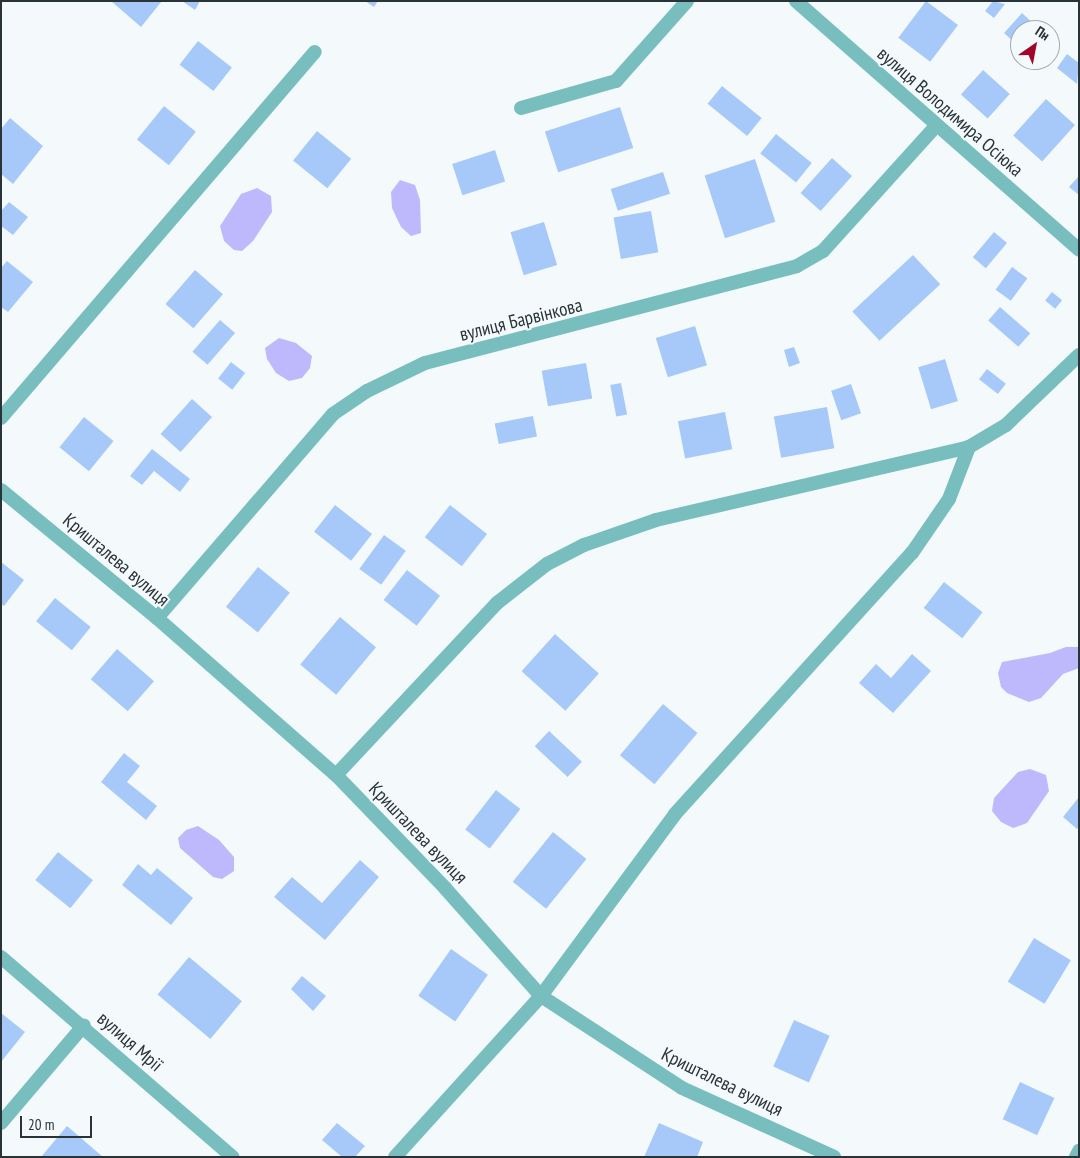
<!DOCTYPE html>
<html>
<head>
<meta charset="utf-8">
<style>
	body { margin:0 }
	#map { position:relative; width:1080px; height:1158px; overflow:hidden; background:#f4fafc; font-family:"PT Sans Narrow",sans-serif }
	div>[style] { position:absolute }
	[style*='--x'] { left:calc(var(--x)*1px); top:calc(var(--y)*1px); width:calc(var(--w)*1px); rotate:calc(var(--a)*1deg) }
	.water>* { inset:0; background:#beb8fd }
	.building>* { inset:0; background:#a7c9fa; transform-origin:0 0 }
	.minor>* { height:14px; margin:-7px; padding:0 7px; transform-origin:7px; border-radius:7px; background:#78bebe }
	.tertiary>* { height:14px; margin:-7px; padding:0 7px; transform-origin:7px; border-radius:7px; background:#78bebe }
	span { translate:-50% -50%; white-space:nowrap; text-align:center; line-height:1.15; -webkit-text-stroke:4px #f4fafc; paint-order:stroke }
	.street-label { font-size:19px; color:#293439 }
	.frame { position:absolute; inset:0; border:2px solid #293439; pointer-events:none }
	.north { position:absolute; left:1010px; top:20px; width:50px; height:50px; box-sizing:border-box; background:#f4fafc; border:1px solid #a3abae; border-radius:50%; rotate:33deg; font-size:14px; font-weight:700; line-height:20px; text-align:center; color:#293439 }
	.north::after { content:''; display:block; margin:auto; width:18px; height:22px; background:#a30529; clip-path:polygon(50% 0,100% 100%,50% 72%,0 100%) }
	.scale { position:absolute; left:20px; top:1116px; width:72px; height:22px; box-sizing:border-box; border:2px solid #293439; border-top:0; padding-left:6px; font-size:15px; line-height:18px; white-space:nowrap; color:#293439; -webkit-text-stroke:4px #f4fafc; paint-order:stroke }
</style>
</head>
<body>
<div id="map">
	<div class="water">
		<i style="clip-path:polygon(400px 180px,415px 185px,420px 200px,421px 233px,411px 236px,401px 227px,392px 208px,391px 192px)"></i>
		<i style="clip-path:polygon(257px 188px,271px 196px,272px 212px,253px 241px,242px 251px,234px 250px,224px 241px,220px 226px,241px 194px)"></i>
		<i style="clip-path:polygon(279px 338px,296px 343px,312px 356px,310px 368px,302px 378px,289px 381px,276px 373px,267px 359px,265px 348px)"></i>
		<i style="clip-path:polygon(1066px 647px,1079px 647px,1079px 668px,1063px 674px,1041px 698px,1029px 702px,1007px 693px,1001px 687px,998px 673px,1002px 662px,1050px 653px)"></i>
		<i style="clip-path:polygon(1030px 769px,1046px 775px,1049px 791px,1027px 823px,1013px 828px,1001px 822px,992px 811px,994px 798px,1018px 772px)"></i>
		<i style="clip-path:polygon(198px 826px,219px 840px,234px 857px,234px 871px,222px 879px,213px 877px,180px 848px,178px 838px,186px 830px)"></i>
	</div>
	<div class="building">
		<i style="clip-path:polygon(111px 1px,162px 1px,141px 27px)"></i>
		<i style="clip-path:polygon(182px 1px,200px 1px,195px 10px)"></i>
		<i style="clip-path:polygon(365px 1px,378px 1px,374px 7px)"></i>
		<i style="left:926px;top:1px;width:40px;height:46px;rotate:37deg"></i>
		<i style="clip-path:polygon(993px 1px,1005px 4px,994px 18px,985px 11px)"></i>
		<i style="clip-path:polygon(1022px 13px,1035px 25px,1030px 30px,1020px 30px,1020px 41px,1016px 44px,1004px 33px)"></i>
		<i style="left:198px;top:41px;width:43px;height:30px;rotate:38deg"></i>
		<i style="clip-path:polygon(1067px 54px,1079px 63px,1077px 84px,1057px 68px)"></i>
		<i style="left:983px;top:70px;width:36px;height:33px;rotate:42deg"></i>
		<i style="left:722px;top:86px;width:51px;height:23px;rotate:39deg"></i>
		<i style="left:1046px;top:99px;width:39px;height:49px;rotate:42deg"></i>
		<i style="left:164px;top:106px;width:41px;height:43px;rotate:39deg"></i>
		<i style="left:620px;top:107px;width:43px;height:79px;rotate:72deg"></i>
		<i style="clip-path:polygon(10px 118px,43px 146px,13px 184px,1px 174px,1px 129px)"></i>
		<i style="left:317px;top:131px;width:44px;height:38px;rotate:39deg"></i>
		<i style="left:776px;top:134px;width:46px;height:25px;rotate:39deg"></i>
		<i style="left:495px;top:150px;width:33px;height:45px;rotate:72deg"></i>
		<i style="left:832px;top:158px;width:27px;height:47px;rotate:42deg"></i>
		<i style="left:755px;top:159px;width:66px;height:53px;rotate:72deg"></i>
		<i style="left:663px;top:172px;width:23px;height:55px;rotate:72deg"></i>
		<i style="clip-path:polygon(1079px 176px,1079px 195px,1069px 187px)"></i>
		<i style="clip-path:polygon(9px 202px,28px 217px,13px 235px,1px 226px,1px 211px)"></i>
		<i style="left:651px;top:211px;width:42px;height:38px;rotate:80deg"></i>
		<i style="left:544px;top:222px;width:45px;height:35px;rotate:73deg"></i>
		<i style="left:994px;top:232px;width:17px;height:33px;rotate:40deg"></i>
		<i style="left:913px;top:255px;width:40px;height:83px;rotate:47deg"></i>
		<i style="clip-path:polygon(7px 261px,33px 282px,8px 312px,1px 307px,1px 268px)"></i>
		<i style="left:1012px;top:267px;width:19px;height:28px;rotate:36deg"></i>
		<i style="left:195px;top:270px;width:37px;height:45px;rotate:41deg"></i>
		<i style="left:1052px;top:292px;width:13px;height:11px;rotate:39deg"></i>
		<i style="left:1000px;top:307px;width:40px;height:18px;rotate:41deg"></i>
		<i style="left:220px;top:320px;width:20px;height:42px;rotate:41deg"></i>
		<i style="left:695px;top:326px;width:41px;height:41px;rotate:73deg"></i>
		<i style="clip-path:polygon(794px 347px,800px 363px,789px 367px,784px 350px)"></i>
		<i style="left:945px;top:359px;width:44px;height:28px;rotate:73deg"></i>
		<i style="left:231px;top:362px;width:18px;height:21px;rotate:38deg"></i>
		<i style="left:586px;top:363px;width:36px;height:45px;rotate:80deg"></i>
		<i style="left:987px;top:369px;width:24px;height:13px;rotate:38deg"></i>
		<i style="left:621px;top:383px;width:32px;height:11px;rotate:79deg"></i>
		<i style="left:851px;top:384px;width:31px;height:21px;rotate:71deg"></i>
		<i style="left:192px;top:399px;width:27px;height:47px;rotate:42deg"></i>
		<i style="left:827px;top:407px;width:42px;height:54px;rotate:80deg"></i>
		<i style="left:725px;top:412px;width:38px;height:48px;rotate:79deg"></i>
		<i style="left:533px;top:416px;width:21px;height:39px;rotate:79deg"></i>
		<i style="left:84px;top:417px;width:38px;height:39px;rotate:39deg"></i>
		<i style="clip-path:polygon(152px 449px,190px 479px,180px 492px,154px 471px,142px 485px,130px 476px)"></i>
		<i style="left:335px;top:505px;width:47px;height:34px;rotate:38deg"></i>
		<i style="left:450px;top:505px;width:47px;height:41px;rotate:38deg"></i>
		<i style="left:384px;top:535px;width:27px;height:42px;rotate:36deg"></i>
		<i style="clip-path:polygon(1px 562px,24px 580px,4px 606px,1px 604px)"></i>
		<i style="left:258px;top:567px;width:41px;height:51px;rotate:39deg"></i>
		<i style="left:407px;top:570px;width:42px;height:38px;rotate:38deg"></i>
		<i style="left:944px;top:582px;width:49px;height:33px;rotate:38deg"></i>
		<i style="left:55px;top:598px;width:46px;height:30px;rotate:39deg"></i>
		<i style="left:340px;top:617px;width:47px;height:62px;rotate:40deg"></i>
		<i style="left:555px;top:634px;width:59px;height:50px;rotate:42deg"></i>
		<i style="left:117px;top:649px;width:49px;height:40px;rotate:41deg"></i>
		<i style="clip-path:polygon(912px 654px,931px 671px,893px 713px,859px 683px,876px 664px,891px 678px)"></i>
		<i style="left:663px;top:704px;width:45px;height:67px;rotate:40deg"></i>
		<i style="left:549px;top:731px;width:45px;height:21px;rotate:43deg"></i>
		<i style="clip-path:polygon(124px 753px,140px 766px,127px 782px,157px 806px,146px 820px,101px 782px)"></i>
		<i style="left:496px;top:790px;width:31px;height:50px;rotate:38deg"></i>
		<i style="clip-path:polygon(1079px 797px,1079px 827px,1077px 829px,1063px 817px)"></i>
		<i style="left:553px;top:832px;width:43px;height:64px;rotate:39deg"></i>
		<i style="left:58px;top:852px;width:45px;height:36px;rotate:39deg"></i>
		<i style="clip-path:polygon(360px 860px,379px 877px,325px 940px,274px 897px,292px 877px,322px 903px)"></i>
		<i style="clip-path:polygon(138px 864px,151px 875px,157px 868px,193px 898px,171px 925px,122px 885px)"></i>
		<i style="left:1034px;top:938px;width:43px;height:51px;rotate:31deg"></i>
		<i style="left:451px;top:949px;width:45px;height:57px;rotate:35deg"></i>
		<i style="left:189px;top:957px;width:69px;height:49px;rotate:40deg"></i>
		<i style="clip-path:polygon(302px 976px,326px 996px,313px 1011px,291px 989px)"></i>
		<i style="clip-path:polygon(1px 1013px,25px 1032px,1px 1062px)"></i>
		<i style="left:794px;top:1020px;width:39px;height:51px;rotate:24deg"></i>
		<i style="left:1020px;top:1082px;width:38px;height:41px;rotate:25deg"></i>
		<i style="clip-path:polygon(337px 1123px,365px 1146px,355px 1157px,342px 1157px,322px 1140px)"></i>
		<i style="clip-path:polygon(659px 1123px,703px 1142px,697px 1157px,644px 1157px)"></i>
		<i style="clip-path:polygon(67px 1126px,103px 1157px,41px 1157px)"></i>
	</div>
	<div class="minor">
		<i style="--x:521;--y:108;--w:99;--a:-15.9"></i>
		<i style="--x:616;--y:81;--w:107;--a:-48.4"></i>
		<i style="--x:1;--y:418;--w:482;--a:-49.4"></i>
		<i style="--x:1;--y:490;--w:202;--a:39.4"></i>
		<i style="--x:157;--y:618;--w:238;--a:41.3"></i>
		<i style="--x:336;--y:775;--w:157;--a:46"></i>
		<i style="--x:445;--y:888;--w:144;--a:48.4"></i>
		<i style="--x:541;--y:996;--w:168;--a:33.1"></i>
		<i style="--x:682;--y:1088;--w:167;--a:24.4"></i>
		<i style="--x:157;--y:618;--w:269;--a:-49.2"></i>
		<i style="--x:333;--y:414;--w:41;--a:-34.1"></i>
		<i style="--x:367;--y:391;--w:64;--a:-25.8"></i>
		<i style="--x:425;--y:363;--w:384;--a:-14.6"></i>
		<i style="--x:797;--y:266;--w:30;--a:-30"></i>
		<i style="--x:823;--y:251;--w:169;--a:-47.9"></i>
		<i style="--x:336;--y:775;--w:236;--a:-46.9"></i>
		<i style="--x:497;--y:603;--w:63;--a:-38"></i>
		<i style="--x:547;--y:564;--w:42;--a:-27.2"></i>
		<i style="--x:584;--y:545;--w:76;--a:-19.1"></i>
		<i style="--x:656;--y:520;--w:321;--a:-13.1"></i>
		<i style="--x:969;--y:447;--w:43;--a:-30.7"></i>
		<i style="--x:1006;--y:425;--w:101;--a:-43.8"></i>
		<i style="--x:1;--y:957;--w:306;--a:40.8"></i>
		<i style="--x:1;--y:1123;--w:128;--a:-49.7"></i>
		<i style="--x:395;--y:1157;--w:217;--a:-47.8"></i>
		<i style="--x:541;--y:996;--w:226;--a:-53.6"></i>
		<i style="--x:675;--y:814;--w:353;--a:-47.8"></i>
		<i style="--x:912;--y:553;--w:65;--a:-55.6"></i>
		<i style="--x:949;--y:499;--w:56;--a:-69"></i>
		<i style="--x:1076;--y:1157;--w:7;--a:-63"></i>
	</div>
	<div class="tertiary">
		<i style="--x:796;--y:1;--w:377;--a:41.3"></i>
	</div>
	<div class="street-label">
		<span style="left:950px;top:112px;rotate:41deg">вулиця Володимира Осіюка</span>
		<span style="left:521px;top:320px;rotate:-14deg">вулиця Барвінкова</span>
		<span style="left:116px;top:560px;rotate:40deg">Кришталева вулиця</span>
		<span style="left:418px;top:833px;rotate:46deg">Кришталева вулиця</span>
		<span style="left:130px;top:1042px;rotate:41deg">вулиця Мрії</span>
		<span style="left:722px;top:1082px;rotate:26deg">Кришталева вулиця</span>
	</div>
	<div class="frame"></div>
	<div class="north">Пн</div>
	<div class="scale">20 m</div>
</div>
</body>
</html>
